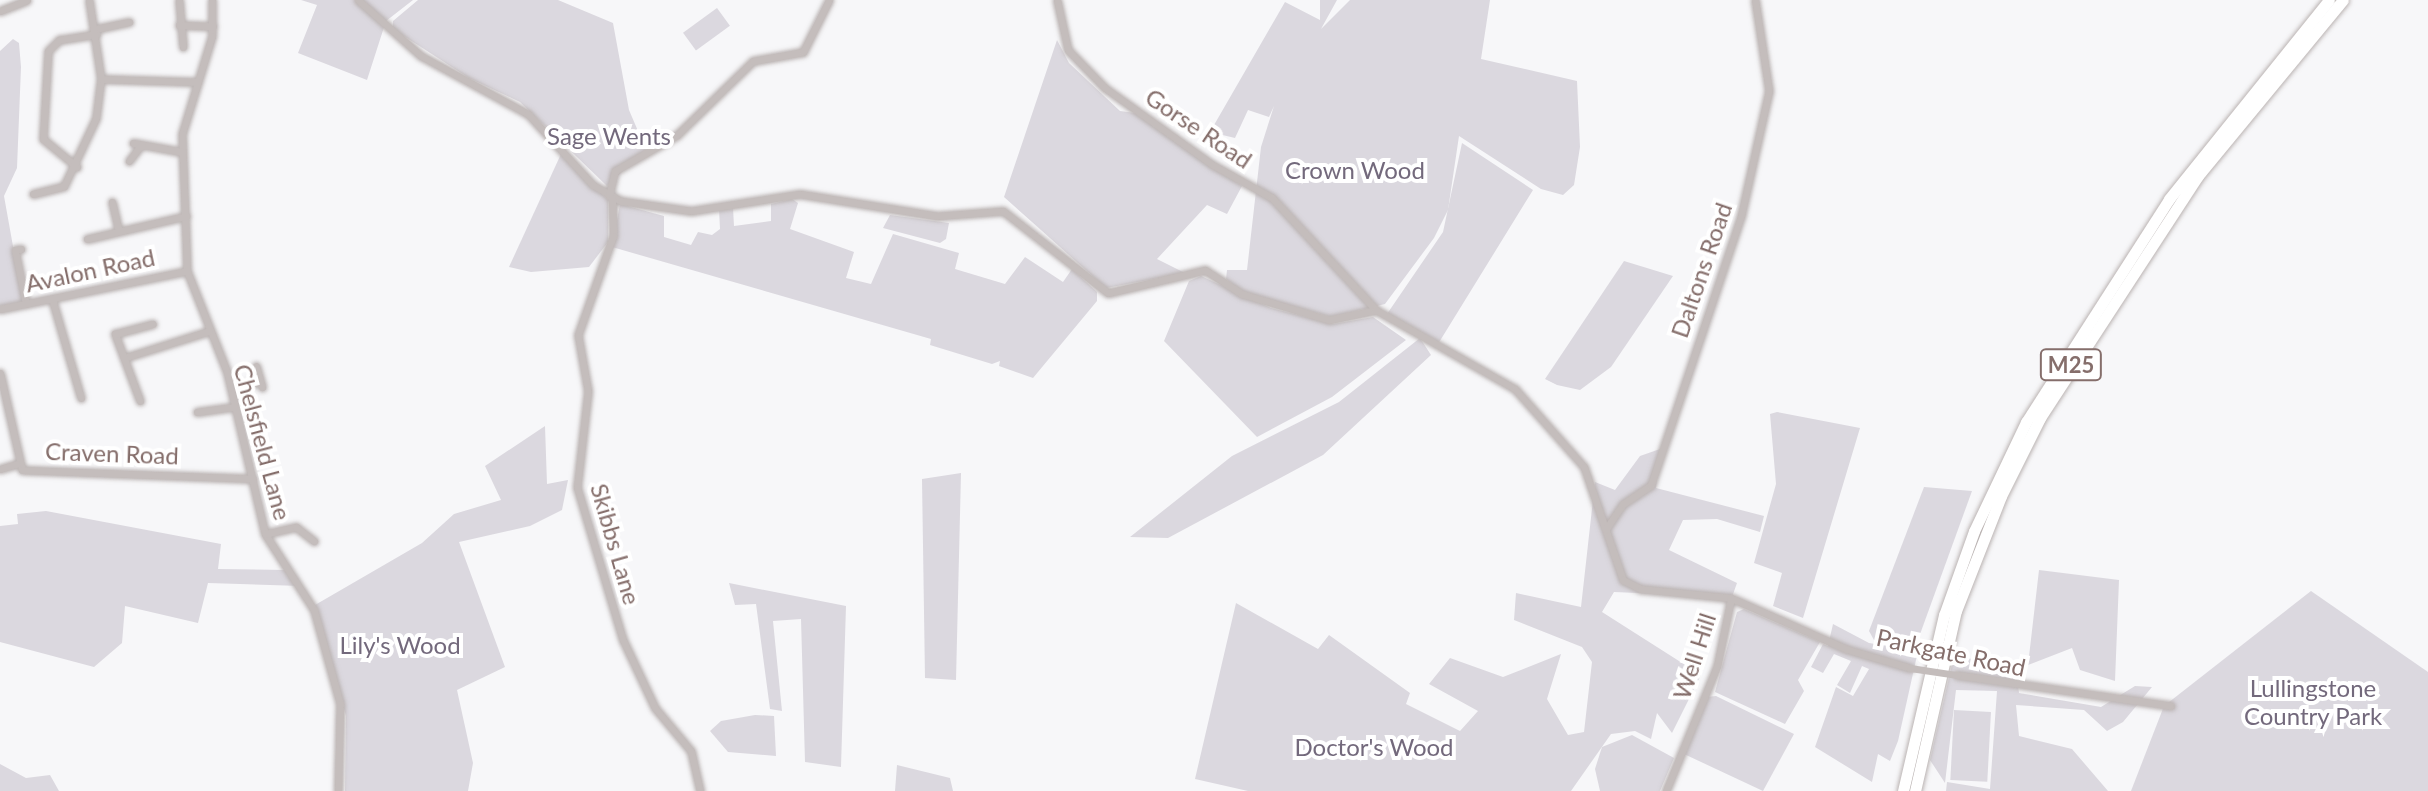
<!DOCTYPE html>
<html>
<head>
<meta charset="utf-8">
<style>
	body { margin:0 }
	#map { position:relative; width:2428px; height:791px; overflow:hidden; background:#f7f7f9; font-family:Lato,sans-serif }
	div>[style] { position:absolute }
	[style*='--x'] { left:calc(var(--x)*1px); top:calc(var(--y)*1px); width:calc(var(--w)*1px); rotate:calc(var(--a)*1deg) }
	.green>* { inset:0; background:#dbd8df; transform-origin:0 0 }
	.roads { filter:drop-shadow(0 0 2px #bab3b2) drop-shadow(0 0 2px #bab3b2) }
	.minor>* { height:7px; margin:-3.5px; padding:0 3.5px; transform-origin:3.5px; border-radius:3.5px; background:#c4bdbc }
	.highway>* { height:11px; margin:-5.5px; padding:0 5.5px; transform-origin:5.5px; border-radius:5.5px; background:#fff }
	.minor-bridge>* { height:7px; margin:-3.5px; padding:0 3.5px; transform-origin:3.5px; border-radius:3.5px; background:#c4bdbc }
	span { translate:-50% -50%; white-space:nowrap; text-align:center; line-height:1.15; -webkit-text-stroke:8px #fff; paint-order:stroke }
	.shield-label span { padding:2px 6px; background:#fff; border:2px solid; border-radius:6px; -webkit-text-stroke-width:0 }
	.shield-label { font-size:22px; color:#856e6b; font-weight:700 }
	.street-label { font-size:24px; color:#856e6b }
	.park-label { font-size:24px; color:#73697c }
</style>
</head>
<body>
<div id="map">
	<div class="green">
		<i style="clip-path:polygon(301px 0,413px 0,386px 21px,367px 80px,298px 53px,317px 5px)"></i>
		<i style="clip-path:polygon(418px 0,558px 0,613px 23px,629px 110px,641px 138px,658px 138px,607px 186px,520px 102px,469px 78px,393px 29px,393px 21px)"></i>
		<i style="clip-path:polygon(1320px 0,1337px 0,1321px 29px,1350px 0,1490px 0,1481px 59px,1577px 81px,1580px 147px,1574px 185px,1563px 195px,1541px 189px,1459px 136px,1448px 210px,1434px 238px,1385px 304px,1331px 317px,1243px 292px,1226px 279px,1227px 270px,1247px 270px,1261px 147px,1274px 106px,1269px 117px,1248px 110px,1235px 138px,1210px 132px,1285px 2px,1320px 20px)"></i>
		<i style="left:717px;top:8px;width:22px;height:42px;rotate:54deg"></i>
		<i style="clip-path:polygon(13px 39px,19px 43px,21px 67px,17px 168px,4px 196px,23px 302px,0 306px,0 51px)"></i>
		<i style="clip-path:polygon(1057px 40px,1069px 63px,1120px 111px,1135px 113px,1242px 186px,1227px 214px,1207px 205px,1157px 259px,1185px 273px,1106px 288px,1004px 197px)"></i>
		<i style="clip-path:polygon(1462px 143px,1533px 190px,1438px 344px,1387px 314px,1443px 232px)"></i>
		<i style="clip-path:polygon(561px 154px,608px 200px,608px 242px,589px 267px,531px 272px,509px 267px)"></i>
		<i style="clip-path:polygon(792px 199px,798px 203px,790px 229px,854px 252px,846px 278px,871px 284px,893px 234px,959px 253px,955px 269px,1005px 284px,1025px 257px,1063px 282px,1072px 269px,1097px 292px,1097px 301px,1033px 378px,999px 366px,1000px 361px,992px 364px,930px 345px,931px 339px,612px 247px,620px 204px,664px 216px,664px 237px,691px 245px,698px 232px,712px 235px,720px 229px,719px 209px,733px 208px,734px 226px,771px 221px,771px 204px)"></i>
		<i style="clip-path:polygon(890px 215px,949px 223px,946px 239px,940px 243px,883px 228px)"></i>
		<i style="clip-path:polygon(1624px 261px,1673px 276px,1611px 367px,1580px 390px,1557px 385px,1545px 379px)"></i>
		<i style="clip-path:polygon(1201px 276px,1271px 308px,1333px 324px,1373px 317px,1406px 340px,1332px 397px,1257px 437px,1164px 341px,1189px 281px)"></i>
		<i style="clip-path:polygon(1420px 338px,1431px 355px,1323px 455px,1168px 538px,1130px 537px,1232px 456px,1339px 402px)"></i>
		<i style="clip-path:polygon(1777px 412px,1860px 428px,1803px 618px,1773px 606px,1782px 573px,1754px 563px,1776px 484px,1770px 414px)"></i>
		<i style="clip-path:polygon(545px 426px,547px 484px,568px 480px,562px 510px,530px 526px,459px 542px,505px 667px,457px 690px,473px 763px,468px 791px,345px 791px,346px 716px,315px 605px,422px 543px,454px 514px,501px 500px,485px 466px)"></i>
		<i style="clip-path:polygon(1660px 449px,1656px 488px,1764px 516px,1760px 532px,1717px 519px,1683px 520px,1669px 550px,1737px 583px,1732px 597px,1614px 592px,1602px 612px,1701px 675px,1672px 733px,1657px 713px,1651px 739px,1635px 731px,1611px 734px,1571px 791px,1248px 791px,1195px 779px,1236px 603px,1318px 649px,1329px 635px,1410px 693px,1406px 704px,1460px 731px,1478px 711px,1429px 684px,1450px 658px,1503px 677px,1561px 654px,1547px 699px,1568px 735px,1584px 732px,1592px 662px,1582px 647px,1514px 620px,1516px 593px,1581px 607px,1595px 482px,1615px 490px,1640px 456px)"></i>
		<i style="clip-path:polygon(961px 473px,956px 680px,925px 678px,922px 479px)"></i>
		<i style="clip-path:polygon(1924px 487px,1972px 491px,1915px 648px,1874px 640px,1869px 631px)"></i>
		<i style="clip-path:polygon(46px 511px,221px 544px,218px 569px,287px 570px,301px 586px,208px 583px,198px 623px,125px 606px,122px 643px,94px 667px,0 642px,0 526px,18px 524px,17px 514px)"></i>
		<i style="clip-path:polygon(2039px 570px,2119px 580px,2115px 681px,2080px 670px,2072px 648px,2028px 665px)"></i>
		<i style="clip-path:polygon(729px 583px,846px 606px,841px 767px,805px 762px,801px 619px,773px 621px,782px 711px,770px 709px,756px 604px,735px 605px)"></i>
		<i style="clip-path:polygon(2311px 591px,2428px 672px,2428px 791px,2131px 791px,2164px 706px)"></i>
		<i style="clip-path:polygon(1744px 609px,1820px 642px,1798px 680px,1804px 691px,1785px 724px,1715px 692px,1737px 612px)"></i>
		<i style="clip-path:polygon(1833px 624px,1869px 643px,1918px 651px,1898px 741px,1890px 761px,1878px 754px,1872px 782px,1815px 747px,1836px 687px,1853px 696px,1869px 669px,1862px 666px,1850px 693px,1837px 685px,1851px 661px,1834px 654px,1823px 673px,1811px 667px,1823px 644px,1828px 646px)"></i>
		<i style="clip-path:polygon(1954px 656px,2015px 666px,2019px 693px,2101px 707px,2135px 686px,2152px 687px,2123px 722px,2107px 731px,2084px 710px,2016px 705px,2019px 736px,2072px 749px,2108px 791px,1946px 791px,1947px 782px,1990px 789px,1997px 691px,1956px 690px,1945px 783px,1930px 760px)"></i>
		<i style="clip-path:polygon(1716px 696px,1794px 734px,1763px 791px,1684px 754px,1707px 697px)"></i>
		<i style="left:1954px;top:710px;width:37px;height:70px;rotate:3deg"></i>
		<i style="clip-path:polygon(755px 715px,774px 716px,776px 756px,728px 752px,710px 731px,721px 721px)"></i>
		<i style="clip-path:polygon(1632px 735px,1674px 758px,1660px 791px,1600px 791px,1595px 769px,1602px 747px)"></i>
		<i style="clip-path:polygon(0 764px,26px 778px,50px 775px,59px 791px,0 791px)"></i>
		<i style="clip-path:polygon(897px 765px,950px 778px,953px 791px,895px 791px)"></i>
	</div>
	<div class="roads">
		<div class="minor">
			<i style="--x:179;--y:0;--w:47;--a:85.1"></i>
			<i style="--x:212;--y:0;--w:36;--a:90"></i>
			<i style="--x:212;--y:36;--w:102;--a:107"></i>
			<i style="--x:182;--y:134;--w:137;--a:87.9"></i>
			<i style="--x:187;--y:271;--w:109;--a:68.4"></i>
			<i style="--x:227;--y:372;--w:166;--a:76.8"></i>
			<i style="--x:265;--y:534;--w:90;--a:57.2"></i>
			<i style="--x:314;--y:610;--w:98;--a:74.5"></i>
			<i style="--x:340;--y:704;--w:87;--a:91.3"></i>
			<i style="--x:358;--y:0;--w:84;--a:41.6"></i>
			<i style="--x:421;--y:56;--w:122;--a:28.5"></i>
			<i style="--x:528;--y:114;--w:96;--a:47.5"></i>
			<i style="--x:593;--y:185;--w:32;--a:30"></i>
			<i style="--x:621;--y:201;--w:71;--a:8.1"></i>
			<i style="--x:691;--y:211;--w:110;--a:-8.9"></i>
			<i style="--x:800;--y:194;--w:139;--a:9.1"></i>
			<i style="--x:937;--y:216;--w:66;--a:-4.3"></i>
			<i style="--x:1003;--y:211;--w:133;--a:38"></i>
			<i style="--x:1108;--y:293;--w:100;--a:-13.3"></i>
			<i style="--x:1205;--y:270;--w:44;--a:33"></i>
			<i style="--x:1242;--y:294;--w:91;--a:16.6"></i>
			<i style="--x:1329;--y:320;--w:48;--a:-12"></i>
			<i style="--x:1057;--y:0;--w:51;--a:77.6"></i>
			<i style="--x:1068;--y:50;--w:53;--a:45.8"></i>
			<i style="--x:1105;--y:88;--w:133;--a:35.5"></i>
			<i style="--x:1213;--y:165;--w:68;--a:29.2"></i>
			<i style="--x:1272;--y:198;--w:153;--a:47.1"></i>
			<i style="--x:1376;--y:310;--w:160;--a:29.6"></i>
			<i style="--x:1515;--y:389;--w:104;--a:48.5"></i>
			<i style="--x:1584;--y:467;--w:120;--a:71"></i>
			<i style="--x:1623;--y:580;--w:20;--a:27"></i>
			<i style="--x:1641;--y:589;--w:90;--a:5.7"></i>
			<i style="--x:1731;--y:598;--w:69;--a:101.6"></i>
			<i style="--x:1717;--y:666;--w:135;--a:112.2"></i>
			<i style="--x:0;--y:11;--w:29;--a:-22"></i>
			<i style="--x:179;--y:25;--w:34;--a:2"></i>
			<i style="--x:96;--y:29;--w:34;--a:-12"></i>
			<i style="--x:101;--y:79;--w:97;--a:1.8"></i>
			<i style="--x:133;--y:143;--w:50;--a:10.4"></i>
			<i style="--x:129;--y:161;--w:20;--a:-53"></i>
			<i style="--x:77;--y:167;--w:44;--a:-140.5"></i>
			<i style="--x:43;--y:139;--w:88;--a:-86.7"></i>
			<i style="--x:48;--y:51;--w:16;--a:-45"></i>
			<i style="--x:59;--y:40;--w:38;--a:-9"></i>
			<i style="--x:33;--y:194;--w:32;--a:-14"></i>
			<i style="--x:64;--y:186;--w:75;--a:-64.8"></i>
			<i style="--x:96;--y:118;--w:39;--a:-83"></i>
			<i style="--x:101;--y:79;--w:80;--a:-98.6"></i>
			<i style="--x:609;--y:196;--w:26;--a:-77"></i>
			<i style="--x:615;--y:171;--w:72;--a:-30.1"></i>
			<i style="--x:677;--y:135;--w:106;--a:-44.2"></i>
			<i style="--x:753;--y:61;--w:51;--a:-10.2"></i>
			<i style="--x:803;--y:52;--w:58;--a:-63.4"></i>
			<i style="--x:612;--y:198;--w:38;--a:88"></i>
			<i style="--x:613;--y:236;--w:105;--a:109.5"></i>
			<i style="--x:578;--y:335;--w:57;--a:79.9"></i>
			<i style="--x:588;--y:391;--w:97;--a:96.5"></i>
			<i style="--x:577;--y:487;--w:160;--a:73.3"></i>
			<i style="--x:623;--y:640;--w:75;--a:64.8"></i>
			<i style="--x:655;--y:708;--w:56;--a:50.1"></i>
			<i style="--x:691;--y:751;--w:41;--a:77.3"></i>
			<i style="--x:112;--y:202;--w:28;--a:77"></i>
			<i style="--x:87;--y:239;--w:102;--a:-13.1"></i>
			<i style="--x:21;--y:249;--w:6;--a:171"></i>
			<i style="--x:15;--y:250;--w:55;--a:78.5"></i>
			<i style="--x:52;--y:299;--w:103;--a:73.7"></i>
			<i style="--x:0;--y:309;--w:191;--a:-11.5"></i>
			<i style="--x:124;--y:358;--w:89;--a:-17.6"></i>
			<i style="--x:256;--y:366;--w:22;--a:74"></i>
			<i style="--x:0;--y:373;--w:99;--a:77.2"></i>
			<i style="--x:22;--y:470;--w:231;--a:2.2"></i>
			<i style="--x:232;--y:388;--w:29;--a:-14"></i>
			<i style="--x:140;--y:401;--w:72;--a:-110.5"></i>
			<i style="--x:115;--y:334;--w:39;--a:-15"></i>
			<i style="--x:197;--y:412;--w:37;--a:-8"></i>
			<i style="--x:0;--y:469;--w:17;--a:-17"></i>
			<i style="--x:1606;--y:529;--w:30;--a:-56"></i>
			<i style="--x:1623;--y:504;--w:34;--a:-34"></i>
			<i style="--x:1651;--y:485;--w:284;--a:-71.5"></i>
			<i style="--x:1741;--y:216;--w:128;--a:-77.4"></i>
			<i style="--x:1769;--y:91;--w:92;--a:-98.7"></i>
			<i style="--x:265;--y:534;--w:32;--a:-13"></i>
			<i style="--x:296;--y:527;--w:23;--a:38"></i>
			<i style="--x:1731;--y:598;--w:126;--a:23.9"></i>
			<i style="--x:1846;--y:649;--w:67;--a:16.5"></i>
			<i style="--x:1957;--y:675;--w:216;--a:8.2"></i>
		</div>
		<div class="highway">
			<i style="--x:1903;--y:791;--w:181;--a:-76.9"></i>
			<i style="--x:1944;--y:615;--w:89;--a:-70.3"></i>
			<i style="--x:1974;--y:531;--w:121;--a:-64.5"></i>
			<i style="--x:2026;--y:422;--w:265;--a:-57.3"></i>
			<i style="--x:2169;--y:199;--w:255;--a:-51.2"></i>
			<i style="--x:1915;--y:791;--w:185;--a:-77.2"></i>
			<i style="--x:1956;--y:611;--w:123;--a:-68.6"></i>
			<i style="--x:2001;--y:496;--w:87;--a:-63.4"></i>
			<i style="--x:2040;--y:418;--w:288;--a:-56.9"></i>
			<i style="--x:2197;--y:177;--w:229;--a:-50.5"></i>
		</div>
	</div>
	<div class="minor-bridge">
		<i style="--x:1910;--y:668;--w:48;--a:8.5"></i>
	</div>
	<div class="shield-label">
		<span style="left:2071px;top:365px">M25</span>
	</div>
	<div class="street-label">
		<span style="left:1199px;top:128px;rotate:34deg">Gorse Road</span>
		<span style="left:90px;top:270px;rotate:-12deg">Avalon Road</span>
		<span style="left:1701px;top:270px;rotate:-71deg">Daltons Road</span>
		<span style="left:263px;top:442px;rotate:75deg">Chelsfield Lane</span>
		<span style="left:112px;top:453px;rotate:2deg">Craven Road</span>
		<span style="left:616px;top:544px;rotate:74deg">Skibbs Lane</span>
		<span style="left:1951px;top:652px;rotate:12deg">Parkgate Road</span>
		<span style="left:1694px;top:656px;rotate:-72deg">Well Hill</span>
	</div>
	<div class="park-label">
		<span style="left:609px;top:136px">Sage Wents</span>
		<span style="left:1355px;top:170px">Crown Wood</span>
		<span style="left:400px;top:645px">Lily's Wood</span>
		<span style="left:2313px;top:702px">Lullingstone<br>Country Park</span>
		<span style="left:1374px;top:747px">Doctor's Wood</span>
	</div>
</div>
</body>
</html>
